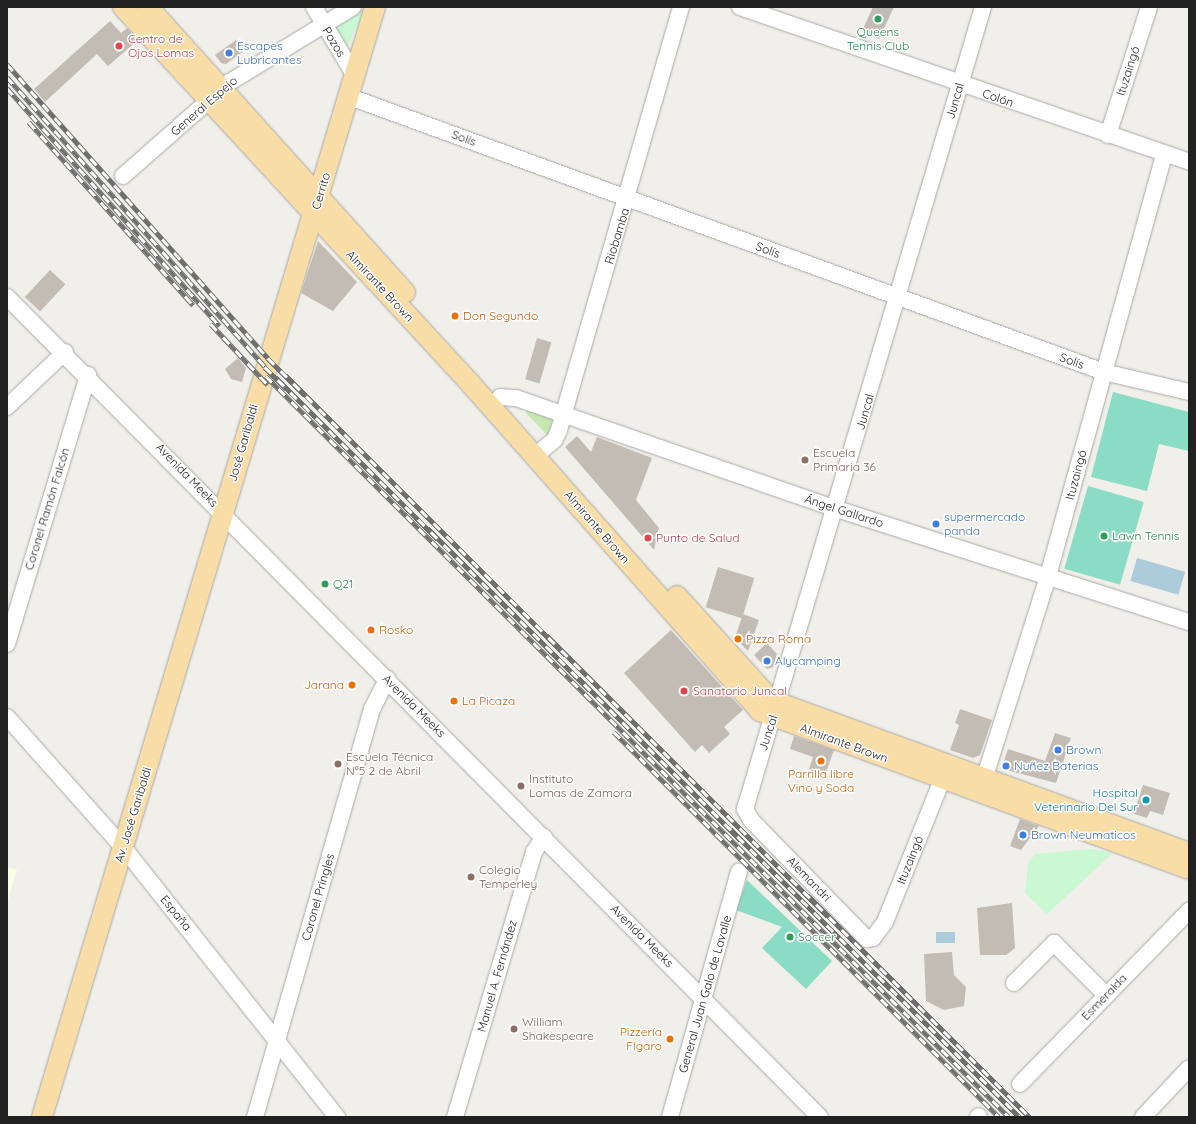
<!DOCTYPE html>
<html>
<head>
<meta charset="utf-8">
<style>
	body { margin:0 }
	#map { position:relative; width:1196px; height:1124px; overflow:hidden; background:#f1efe9; font-family:Quicksand,sans-serif }
	div>[style] { position:absolute }
	[style*='--x'] { left:calc(var(--x)*1px); top:calc(var(--y)*1px); width:calc(var(--w)*1px); rotate:calc(var(--a)*1deg) }
	.education>* { inset:0; background:#fbfee5 }
	.grass>* { inset:0; background:#c7e8b2 }
	.park>* { inset:0; background:#c9f8d2 }
	.pitch>* { inset:0; background:#8bdcc5; transform-origin:0 0 }
	.water>* { inset:0; background:#acccdc; transform-origin:0 0 }
	.building>* { inset:0; background:#c2bcb5; transform-origin:0 0 }
	.roads { filter:drop-shadow(0 0 1px #a8a8a8) drop-shadow(0 0 1px #a8a8a8) }
	.minor>* { height:16px; margin:-8px; padding:0 8px; transform-origin:8px; border-radius:8px; background:#fff }
	.major>* { height:20px; margin:-10px; padding:0 10px; transform-origin:10px; border-radius:10px; background:#f8dda7 }
	.rail>* { height:4.5px; margin-top:-2.25px; transform-origin:0; background:repeating-linear-gradient(90deg,#fff 0 9px,#6f6f6f 0 18px); box-sizing:border-box; border-block:1px solid #6f6f6f }
	.dots>* { width:11px; height:11px; translate:-50% -50%; box-sizing:border-box; border:2px solid #fff; border-radius:50% }
	span { translate:-50% -50%; white-space:nowrap; text-align:center; line-height:1.15; -webkit-text-stroke:3px #fff; paint-order:stroke }
	.leisure-label { font-size:12px; color:#27864d }
	.left { translate:0 -50%; text-align:left }
	.health-label { font-size:12px; color:#be3a42 }
	.street-label { font-size:12px; color:#212121 }
	.shop-label { font-size:12px; color:#366cbe }
	.food-label { font-size:12px; color:#c56008 }
	.right { translate:-100% -50%; text-align:right }
	.education-label { font-size:12px; color:#785e54 }
	.culture-label { font-size:12px; color:#0d838f }
	.frame { position:absolute; inset:0; border:8px solid #212121; pointer-events:none }
</style>
</head>
<body>
<div id="map">
	<div class="education">
		<i style="clip-path:polygon(7px 867px,17px 870px,7px 903px)"></i>
	</div>
	<div class="grass">
		<i style="clip-path:polygon(530px 411px,553px 419px,548px 436px,525px 412px)"></i>
	</div>
	<div class="park">
		<i style="clip-path:polygon(359px 12px,363px 15px,347px 47px,334px 28px)"></i>
		<i style="clip-path:polygon(1090px 849px,1113px 853px,1047px 914px,1025px 893px,1028px 864px,1035px 854px)"></i>
	</div>
	<div class="pitch">
		<i style="clip-path:polygon(1113px 392px,1189px 412px,1189px 451px,1159px 444px,1147px 491px,1091px 477px)"></i>
		<i style="left:1088px;top:486px;width:58px;height:86px;rotate:16deg"></i>
		<i style="clip-path:polygon(747px 880px,832px 961px,806px 989px,762px 948px,782px 927px,736px 910px)"></i>
	</div>
	<div class="water">
		<i style="left:1137px;top:558px;width:50px;height:24px;rotate:16deg"></i>
		<i style="left:955px;top:932px;width:11px;height:19px;rotate:90deg"></i>
	</div>
	<div class="building">
		<i style="clip-path:polygon(873px 7px,894px 7px,879px 39px,862px 31px)"></i>
		<i style="clip-path:polygon(110px 21px,121px 33px,127px 28px,138px 40px,108px 66px,97px 54px,45px 102px,34px 89px)"></i>
		<i style="clip-path:polygon(236px 40px,244px 51px,226px 64px,221px 63px,215px 55px)"></i>
		<i style="clip-path:polygon(318px 241px,357px 282px,333px 311px,301px 293px)"></i>
		<i style="left:50px;top:270px;width:21px;height:37px;rotate:43deg"></i>
		<i style="left:537px;top:338px;width:15px;height:43px;rotate:16deg"></i>
		<i style="clip-path:polygon(238px 358px,246px 368px,242px 382px,231px 379px,225px 369px)"></i>
		<i style="clip-path:polygon(577px 436px,591px 452px,597px 437px,652px 458px,636px 500px,659px 528px,654px 550px,565px 447px)"></i>
		<i style="left:718px;top:567px;width:38px;height:42px;rotate:17deg"></i>
		<i style="clip-path:polygon(743px 614px,759px 620px,748px 651px,735px 638px)"></i>
		<i style="clip-path:polygon(671px 630px,743px 710px,724px 727px,730px 734px,709px 753px,702px 745px,695px 752px,624px 673px)"></i>
		<i style="clip-path:polygon(767px 643px,777px 654px,773px 667px,767px 669px,754px 655px)"></i>
		<i style="clip-path:polygon(960px 709px,992px 720px,980px 755px,973px 758px,950px 750px,959px 725px,955px 723px)"></i>
		<i style="clip-path:polygon(1055px 733px,1071px 738px,1056px 783px,1007px 770px,1003px 764px,1008px 749px,1045px 761px)"></i>
		<i style="clip-path:polygon(794px 736px,834px 750px,825px 775px,809px 769px,813px 757px,790px 749px)"></i>
		<i style="clip-path:polygon(1143px 785px,1170px 793px,1163px 815px,1150px 811px,1147px 818px,1134px 814px)"></i>
		<i style="clip-path:polygon(1020px 819px,1039px 826px,1021px 850px,1010px 846px)"></i>
		<i style="clip-path:polygon(1012px 903px,1015px 948px,1006px 955px,980px 955px,977px 908px)"></i>
		<i style="clip-path:polygon(952px 952px,954px 975px,966px 987px,964px 1006px,944px 1010px,926px 1001px,924px 954px)"></i>
	</div>
	<div class="roads">
		<div class="minor">
			<i style="--x:314;--y:7;--w:80;--a:59.3"></i>
			<i style="--x:740;--y:7;--w:475;--a:19"></i>
			<i style="--x:350;--y:97;--w:803;--a:20.04"></i>
			<i style="--x:1104;--y:372;--w:87;--a:13.2"></i>
			<i style="--x:1108;--y:135;--w:134;--a:-72.2"></i>
			<i style="--x:123;--y:176;--w:142;--a:-41.3"></i>
			<i style="--x:230;--y:82;--w:144;--a:-31.4"></i>
			<i style="--x:7;--y:297;--w:1155;--a:45.25"></i>
			<i style="--x:500;--y:397;--w:16;--a:4"></i>
			<i style="--x:516;--y:398;--w:340;--a:19.1"></i>
			<i style="--x:837;--y:509;--w:370;--a:17.8"></i>
			<i style="--x:7;--y:407;--w:80;--a:-43.5"></i>
			<i style="--x:535;--y:456;--w:26;--a:-40"></i>
			<i style="--x:555;--y:439;--w:10;--a:-66"></i>
			<i style="--x:559;--y:430;--w:440;--a:-73.9"></i>
			<i style="--x:7;--y:644;--w:281;--a:-73.2"></i>
			<i style="--x:7;--y:717;--w:174;--a:48.3"></i>
			<i style="--x:123;--y:847;--w:345;--a:51.6"></i>
			<i style="--x:942;--y:780;--w:153;--a:111.9"></i>
			<i style="--x:885;--y:922;--w:20;--a:127"></i>
			<i style="--x:873;--y:938;--w:6;--a:171"></i>
			<i style="--x:867;--y:939;--w:166;--a:-134.3"></i>
			<i style="--x:751;--y:820;--w:13;--a:-119"></i>
			<i style="--x:745;--y:809;--w:837;--a:-73.47"></i>
			<i style="--x:981;--y:789;--w:223;--a:-72.5"></i>
			<i style="--x:1048;--y:576;--w:438;--a:-74.6"></i>
			<i style="--x:1014;--y:983;--w:57;--a:-45"></i>
			<i style="--x:1054;--y:943;--w:74;--a:45"></i>
			<i style="--x:1020;--y:1084;--w:242;--a:-45.7"></i>
			<i style="--x:255;--y:1117;--w:424;--a:-74"></i>
			<i style="--x:372;--y:709;--w:34;--a:-63"></i>
			<i style="--x:455;--y:1117;--w:277;--a:-73.4"></i>
			<i style="--x:534;--y:852;--w:18;--a:-56"></i>
			<i style="--x:670;--y:1117;--w:255;--a:-74.3"></i>
			<i style="--x:978;--y:1117;--w:1;--a:-45"></i>
			<i style="--x:1143;--y:1117;--w:67;--a:-46.8"></i>
		</div>
		<div class="major">
			<i style="--x:123;--y:7;--w:512;--a:47.3"></i>
			<i style="--x:470;--y:383;--w:438;--a:48.5"></i>
			<i style="--x:760;--y:711;--w:457;--a:20.2"></i>
			<i style="--x:148;--y:7;--w:384;--a:48"></i>
			<i style="--x:677;--y:596;--w:140;--a:47.9"></i>
			<i style="--x:771;--y:700;--w:445;--a:20.1"></i>
			<i style="--x:42;--y:1117;--w:1159;--a:-73.3"></i>
		</div>
	</div>
	<div class="rail">
		<i style="--x:7;--y:64;--w:393;--a:48.4"></i>
		<i style="--x:268;--y:358;--w:1076;--a:44.89"></i>
		<i style="--x:7;--y:77;--w:388;--a:48.3"></i>
		<i style="--x:265;--y:367;--w:1064;--a:44.81"></i>
		<i style="--x:7;--y:88;--w:319;--a:48.2"></i>
		<i style="--x:29;--y:122;--w:246;--a:48.1"></i>
		<i style="--x:211;--y:324;--w:83;--a:46.9"></i>
		<i style="--x:266;--y:376;--w:1049;--a:44.92"></i>
		<i style="--x:614;--y:732;--w:544;--a:45"></i>
	</div>
	<div class="dots">
		<i style="left:878px;top:19px;background:#2e9e5b"></i>
		<i style="left:119px;top:46px;background:#e0444e"></i>
		<i style="left:229px;top:53px;background:#3f7fe0"></i>
		<i style="left:455px;top:316px;background:#e8710a"></i>
		<i style="left:805px;top:460px;background:#8d6e63"></i>
		<i style="left:936px;top:524px;background:#3f7fe0"></i>
		<i style="left:1104px;top:536px;background:#2e9e5b"></i>
		<i style="left:648px;top:538px;background:#e0444e"></i>
		<i style="left:325px;top:584px;background:#2e9e5b"></i>
		<i style="left:371px;top:630px;background:#e8710a"></i>
		<i style="left:738px;top:639px;background:#e8710a"></i>
		<i style="left:767px;top:661px;background:#3f7fe0"></i>
		<i style="left:352px;top:685px;background:#e8710a"></i>
		<i style="left:684px;top:691px;background:#e0444e"></i>
		<i style="left:454px;top:701px;background:#e8710a"></i>
		<i style="left:1058px;top:750px;background:#3f7fe0"></i>
		<i style="left:821px;top:761px;background:#e8710a"></i>
		<i style="left:338px;top:764px;background:#8d6e63"></i>
		<i style="left:1006px;top:766px;background:#3f7fe0"></i>
		<i style="left:521px;top:786px;background:#8d6e63"></i>
		<i style="left:1146px;top:800px;background:#0f9aa8"></i>
		<i style="left:1023px;top:835px;background:#3f7fe0"></i>
		<i style="left:471px;top:877px;background:#8d6e63"></i>
		<i style="left:790px;top:937px;background:#2e9e5b"></i>
		<i style="left:514px;top:1029px;background:#8d6e63"></i>
		<i style="left:670px;top:1039px;background:#e8710a"></i>
	</div>
	<div class="leisure-label">
		<span style="left:878px;top:39px">Queens<br>Tennis Club</span>
		<span class="left" style="left:1112px;top:536px">Lawn Tennis</span>
		<span class="left" style="left:333px;top:584px">Q21</span>
		<span class="left" style="left:798px;top:937px">Soccer</span>
	</div>
	<div class="health-label">
		<span class="left" style="left:128px;top:46px">Centro de<br>Ojos Lomas</span>
		<span class="left" style="left:656px;top:538px">Punto de Salud</span>
		<span class="left" style="left:693px;top:691px">Sanatorio Juncal</span>
	</div>
	<div class="street-label">
		<span style="left:334px;top:42px;rotate:59deg">Pozos</span>
		<span style="left:1128px;top:71px;rotate:-72deg">Ituzaingó</span>
		<span style="left:998px;top:98px;rotate:19deg">Colón</span>
		<span style="left:955px;top:101px;rotate:-74deg">Juncal</span>
		<span style="left:204px;top:106px;rotate:-41deg">General Espejo</span>
		<span style="left:464px;top:138px;rotate:20deg">Solís</span>
		<span style="left:321px;top:191px;rotate:-73deg">Cerrito</span>
		<span style="left:617px;top:236px;rotate:-73deg">Riobamba</span>
		<span style="left:768px;top:250px;rotate:20deg">Solís</span>
		<span style="left:380px;top:286px;rotate:47deg">Almirante Brown</span>
		<span style="left:1072px;top:361px;rotate:20deg">Solís</span>
		<span style="left:865px;top:412px;rotate:-74deg">Juncal</span>
		<span style="left:243px;top:443px;rotate:-74deg">José Garibaldi</span>
		<span style="left:187px;top:475px;rotate:46deg">Avenida Meeks</span>
		<span style="left:1076px;top:475px;rotate:-75deg">Ituzaingó</span>
		<span style="left:47px;top:509px;rotate:-73deg">Coronel Ramón Falcón</span>
		<span style="left:844px;top:511px;rotate:18deg">Ángel Gallardo</span>
		<span style="left:597px;top:527px;rotate:49deg">Almirante Brown</span>
		<span style="left:414px;top:706px;rotate:45deg">Avenida Meeks</span>
		<span style="left:768px;top:733px;rotate:-72deg">Juncal</span>
		<span style="left:844px;top:743px;rotate:20deg">Almirante Brown</span>
		<span style="left:133px;top:815px;rotate:-73deg">Av. José Garibaldi</span>
		<span style="left:910px;top:860px;rotate:-68deg">Ituzaingó</span>
		<span style="left:809px;top:879px;rotate:46deg">Alemandri</span>
		<span style="left:318px;top:897px;rotate:-74deg">Coronel Pringles</span>
		<span style="left:176px;top:913px;rotate:51deg">España</span>
		<span style="left:642px;top:936px;rotate:45deg">Avenida Meeks</span>
		<span style="left:497px;top:976px;rotate:-74deg">Manuel A. Fernández</span>
		<span style="left:705px;top:994px;rotate:-74deg">General Juan Galo de Lavalle</span>
		<span style="left:1104px;top:997px;rotate:-46deg">Esmeralda</span>
	</div>
	<div class="shop-label">
		<span class="left" style="left:237px;top:53px">Escapes<br>Lubricantes</span>
		<span class="left" style="left:944px;top:524px">supermercado<br>panda</span>
		<span class="left" style="left:775px;top:661px">Alycamping</span>
		<span class="left" style="left:1066px;top:750px">Brown</span>
		<span class="left" style="left:1014px;top:766px">Nuñez Baterias</span>
		<span class="left" style="left:1031px;top:835px">Brown Neumaticos</span>
	</div>
	<div class="food-label">
		<span class="left" style="left:463px;top:316px">Don Segundo</span>
		<span class="left" style="left:379px;top:630px">Rosko</span>
		<span class="left" style="left:746px;top:639px">Pizza Roma</span>
		<span class="right" style="left:344px;top:685px">Jarana</span>
		<span class="left" style="left:462px;top:701px">La Picaza</span>
		<span style="left:821px;top:781px">Parrilla libre<br>Vino y Soda</span>
		<span class="right" style="left:662px;top:1039px">Pizzería<br>Fígaro</span>
	</div>
	<div class="education-label">
		<span class="left" style="left:813px;top:460px">Escuela<br>Primaria 36</span>
		<span class="left" style="left:346px;top:764px">Escuela Técnica<br>N°5 2 de Abril</span>
		<span class="left" style="left:529px;top:786px">Instituto<br>Lomas de Zamora</span>
		<span class="left" style="left:479px;top:877px">Colegio<br>Temperley</span>
		<span class="left" style="left:522px;top:1029px">William<br>Shakespeare</span>
	</div>
	<div class="culture-label">
		<span class="right" style="left:1138px;top:800px">Hospital<br>Veterinario Del Sur</span>
	</div>
	<div class="frame"></div>
</div>
</body>
</html>
